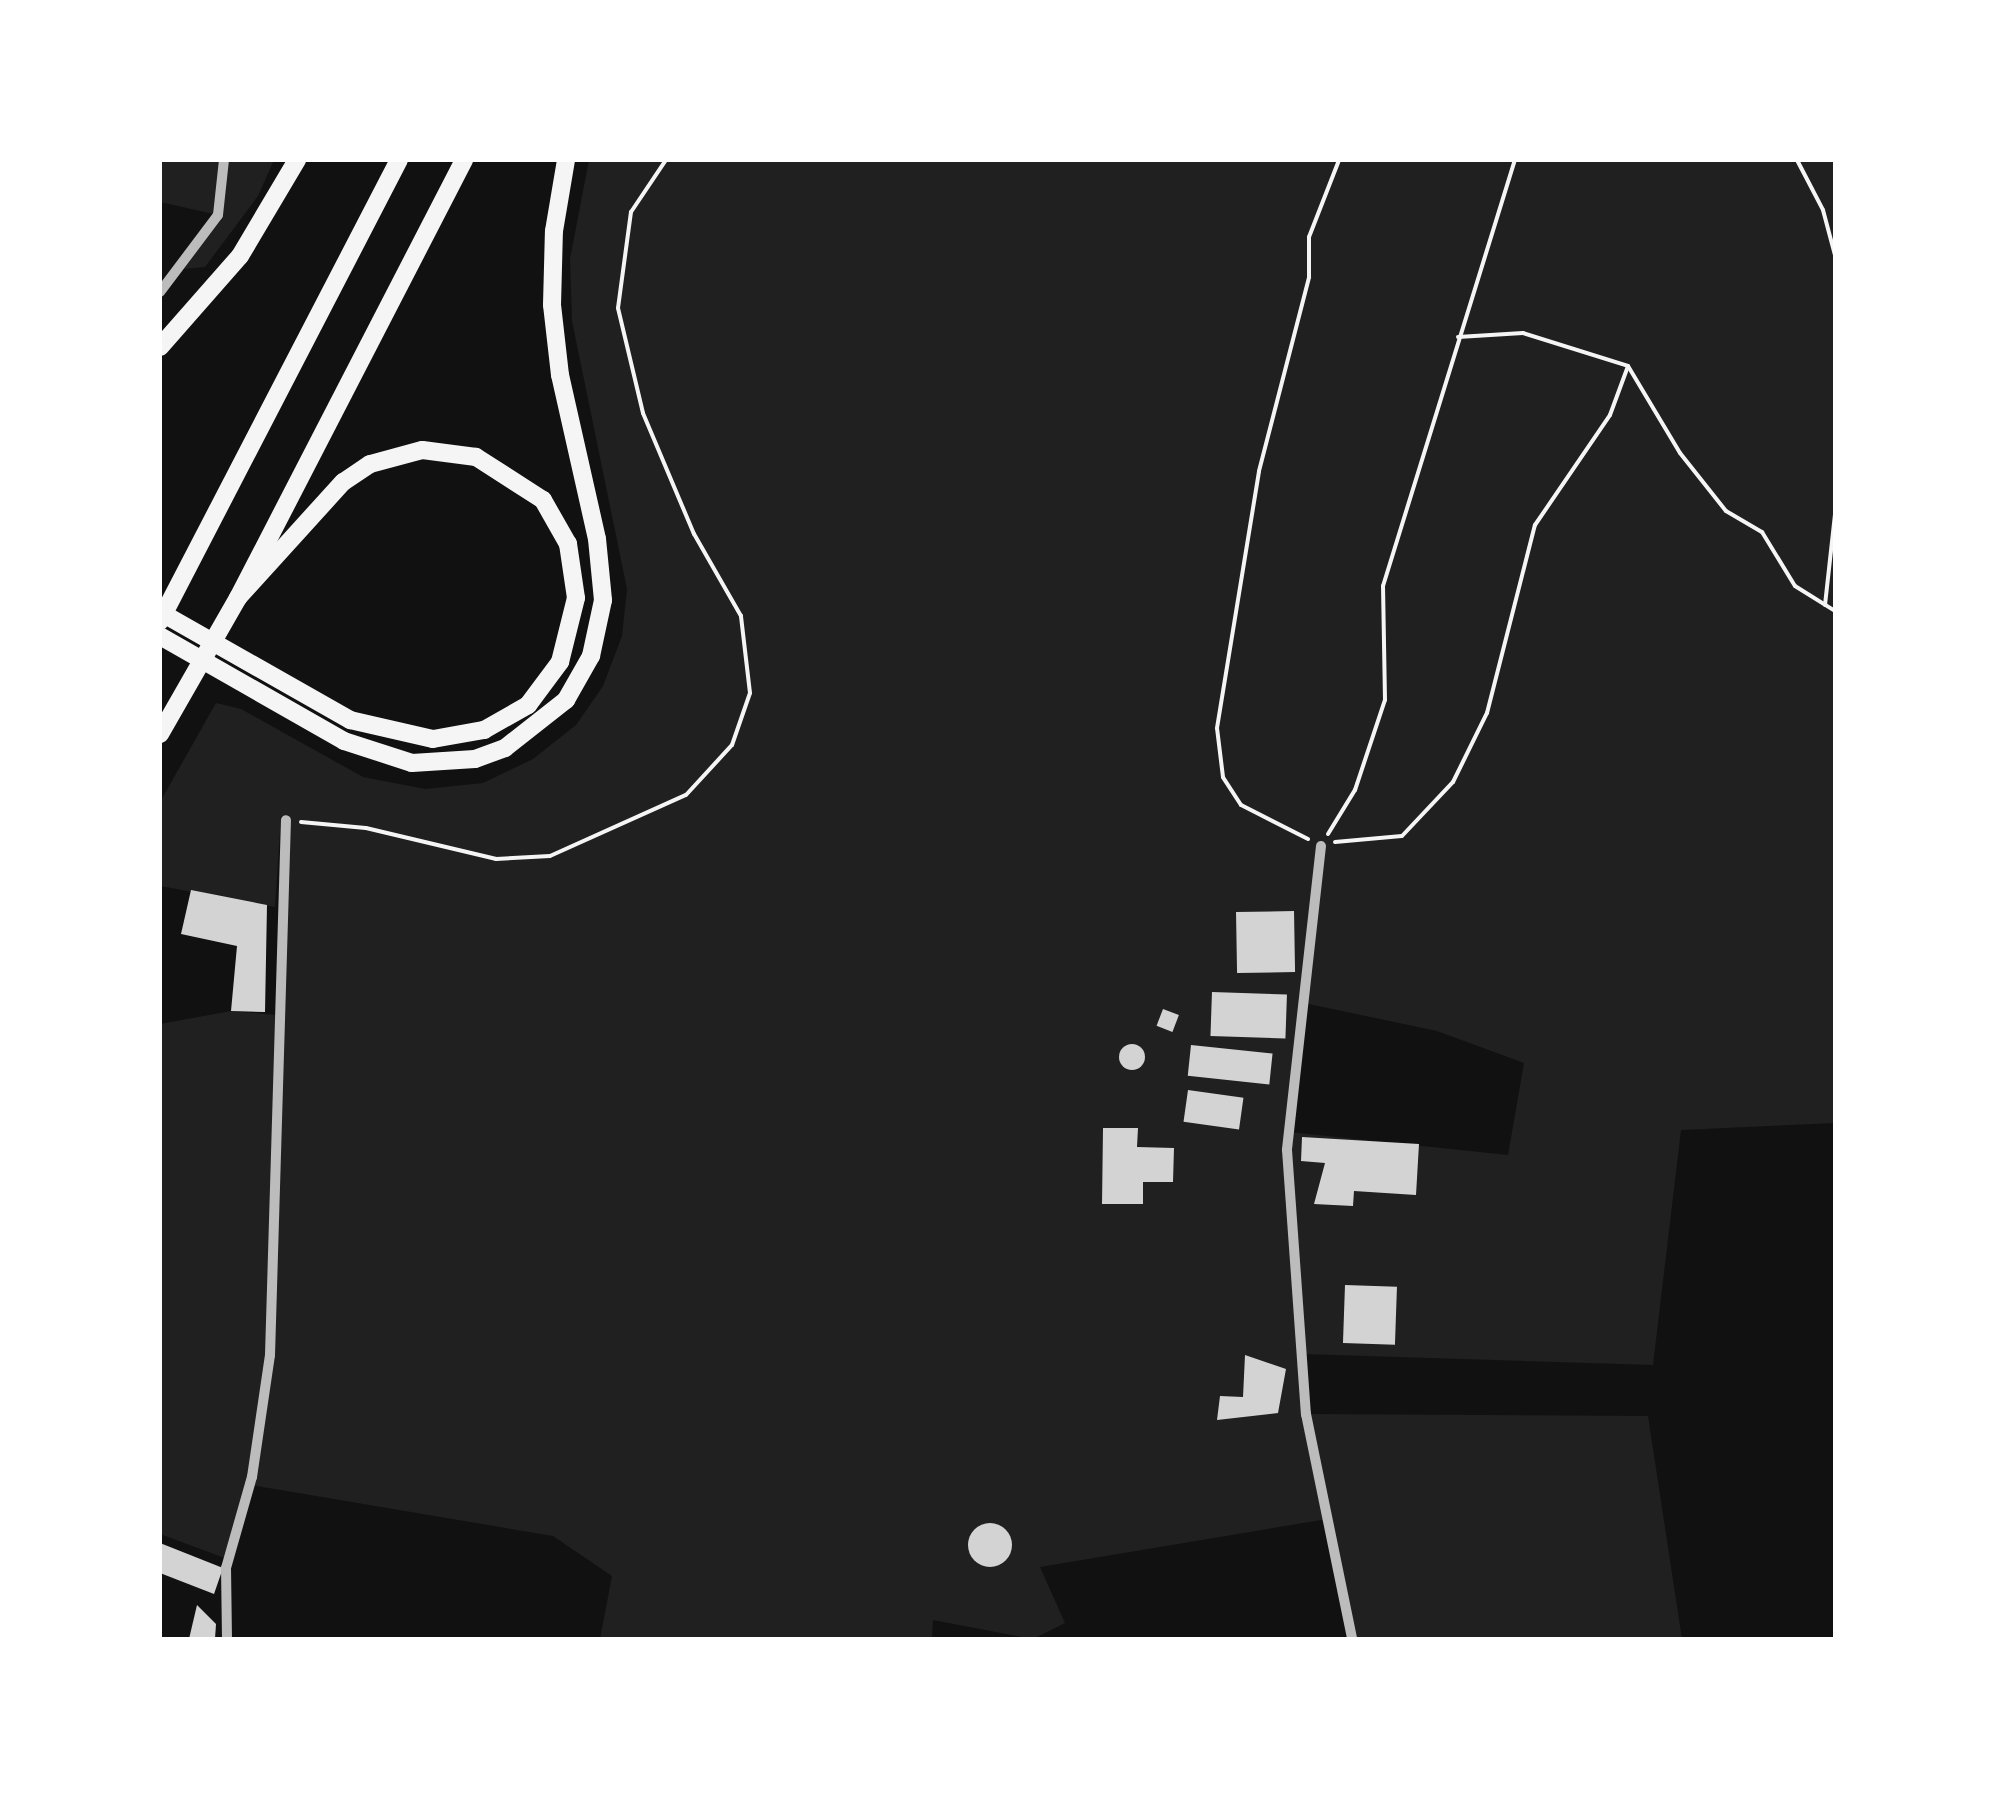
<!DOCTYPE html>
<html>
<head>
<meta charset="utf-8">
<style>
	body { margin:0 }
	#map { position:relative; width:1995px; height:1799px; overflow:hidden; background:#111; font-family:Jost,sans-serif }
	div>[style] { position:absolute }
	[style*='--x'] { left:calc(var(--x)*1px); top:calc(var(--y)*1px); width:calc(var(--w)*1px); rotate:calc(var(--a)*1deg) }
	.green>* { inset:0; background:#202020 }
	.building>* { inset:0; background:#d3d3d3; transform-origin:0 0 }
	.round { border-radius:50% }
	.path>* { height:4px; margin:-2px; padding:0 2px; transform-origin:2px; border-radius:2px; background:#f5f5f5 }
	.minor>* { height:10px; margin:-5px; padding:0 5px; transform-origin:5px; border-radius:5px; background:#bcbcbc }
	.motorway>* { height:18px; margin:-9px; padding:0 9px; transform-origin:9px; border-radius:9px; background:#f5f5f5 }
	span { translate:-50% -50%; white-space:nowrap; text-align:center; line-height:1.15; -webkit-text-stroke:8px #fff; paint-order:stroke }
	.frame { position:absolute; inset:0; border:162px solid #fff; pointer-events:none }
</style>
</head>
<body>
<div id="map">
	<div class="green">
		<i style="clip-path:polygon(160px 160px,274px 160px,258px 196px,205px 267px,184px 269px,218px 215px,160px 202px)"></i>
		<i style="clip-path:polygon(evenodd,589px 160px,1835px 160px,1835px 1123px,1681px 1130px,1653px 1365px,1302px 1354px,1306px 1414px,1648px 1416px,1682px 1639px,1352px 1639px,1327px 1519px,1040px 1567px,1065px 1623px,1033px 1639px,933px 1620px,932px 1639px,600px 1639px,612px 1576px,553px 1536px,251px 1485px,230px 1560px,160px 1534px,160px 1024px,231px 1011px,277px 1015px,286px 820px,281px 816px,275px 907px,160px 886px,160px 802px,216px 703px,241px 709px,363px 777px,425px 789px,483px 783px,533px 759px,576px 725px,603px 686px,622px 636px,627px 589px,572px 321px,570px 259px,589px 160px,1304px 1003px,1437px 1031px,1524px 1063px,1508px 1155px,1289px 1132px,1304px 1003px)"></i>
	</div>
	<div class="building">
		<i style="clip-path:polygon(191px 890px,267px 905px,265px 1012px,231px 1011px,237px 946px,181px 934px)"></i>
		<i style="left:1294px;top:911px;width:61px;height:58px;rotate:89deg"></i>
		<i style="left:1212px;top:992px;width:75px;height:44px;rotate:2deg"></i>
		<i style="left:1163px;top:1009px;width:17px;height:18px;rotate:21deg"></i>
		<i class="round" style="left:1119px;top:1044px;width:26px;height:26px"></i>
		<i style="left:1191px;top:1045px;width:82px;height:31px;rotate:6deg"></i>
		<i style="left:1188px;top:1090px;width:56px;height:32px;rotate:8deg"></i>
		<i style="clip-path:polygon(1103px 1128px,1138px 1128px,1137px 1147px,1174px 1148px,1173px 1182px,1143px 1182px,1143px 1204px,1102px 1204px)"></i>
		<i style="clip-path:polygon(1302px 1137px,1419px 1144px,1416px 1195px,1354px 1191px,1353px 1206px,1314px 1204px,1325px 1163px,1301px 1161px)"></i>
		<i style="left:1345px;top:1285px;width:52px;height:58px;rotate:2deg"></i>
		<i style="clip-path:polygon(1245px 1355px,1286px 1369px,1278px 1413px,1217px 1420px,1220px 1396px,1243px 1397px)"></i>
		<i class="round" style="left:968px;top:1523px;width:44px;height:44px"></i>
		<i style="clip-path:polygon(160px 1543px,223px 1568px,214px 1594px,160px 1573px)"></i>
		<i style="clip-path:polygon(197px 1605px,216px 1624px,215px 1639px,189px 1639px)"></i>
	</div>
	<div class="path">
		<i style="--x:1797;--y:160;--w:56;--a:62.5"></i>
		<i style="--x:1823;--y:210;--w:47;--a:75.1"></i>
		<i style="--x:1458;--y:337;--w:65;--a:-3.5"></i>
		<i style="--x:1523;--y:333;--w:110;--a:17.4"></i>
		<i style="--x:1628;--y:366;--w:101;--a:59.1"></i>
		<i style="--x:1680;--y:453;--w:74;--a:51.6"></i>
		<i style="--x:1726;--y:511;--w:42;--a:30.3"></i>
		<i style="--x:1762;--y:532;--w:63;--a:58.6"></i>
		<i style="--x:1795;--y:586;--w:47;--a:32"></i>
		<i style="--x:1825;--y:605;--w:91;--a:-83.7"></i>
		<i style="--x:301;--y:822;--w:65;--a:5.3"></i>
		<i style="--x:366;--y:828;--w:134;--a:13.4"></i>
		<i style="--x:496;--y:859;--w:54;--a:-3.2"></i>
		<i style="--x:550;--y:856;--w:149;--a:-24.2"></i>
		<i style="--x:686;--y:795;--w:68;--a:-47.4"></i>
		<i style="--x:732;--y:745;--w:55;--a:-70.9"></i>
		<i style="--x:750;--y:693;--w:78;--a:-96.7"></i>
		<i style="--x:741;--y:616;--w:95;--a:-119.8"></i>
		<i style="--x:694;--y:534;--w:131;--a:-112.9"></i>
		<i style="--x:643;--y:413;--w:108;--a:-103.4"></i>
		<i style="--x:618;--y:308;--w:97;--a:-82.3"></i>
		<i style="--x:631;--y:212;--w:63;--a:-56.1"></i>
		<i style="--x:1328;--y:834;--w:52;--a:-58.5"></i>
		<i style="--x:1355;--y:790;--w:95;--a:-71.6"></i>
		<i style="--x:1385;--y:700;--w:114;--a:-91"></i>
		<i style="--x:1383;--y:586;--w:446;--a:-72.8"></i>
		<i style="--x:1308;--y:839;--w:75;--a:-153.1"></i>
		<i style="--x:1241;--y:805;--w:33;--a:-123"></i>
		<i style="--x:1223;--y:777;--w:49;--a:-97"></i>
		<i style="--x:1217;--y:728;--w:260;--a:-80.7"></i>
		<i style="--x:1259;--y:471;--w:200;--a:-75.5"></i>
		<i style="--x:1309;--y:277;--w:40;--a:-90"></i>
		<i style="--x:1309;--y:237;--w:83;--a:-68.7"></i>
		<i style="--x:1335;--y:842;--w:67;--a:-5.1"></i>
		<i style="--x:1402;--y:836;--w:74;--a:-46.6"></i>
		<i style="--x:1453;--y:782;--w:77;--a:-63.8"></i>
		<i style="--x:1487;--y:713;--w:194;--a:-75.7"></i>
		<i style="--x:1535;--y:525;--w:133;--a:-55.7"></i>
		<i style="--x:1610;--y:415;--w:52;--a:-69.8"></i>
	</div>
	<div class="minor">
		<i style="--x:160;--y:292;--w:96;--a:-53"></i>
		<i style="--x:218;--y:215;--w:55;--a:-83.8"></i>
		<i style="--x:1321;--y:846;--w:306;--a:96.4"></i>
		<i style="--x:1287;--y:1150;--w:265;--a:85.9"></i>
		<i style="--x:1306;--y:1414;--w:230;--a:78.4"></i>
		<i style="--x:227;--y:1639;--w:71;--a:-90.8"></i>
		<i style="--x:226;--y:1568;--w:95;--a:-74.1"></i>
		<i style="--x:252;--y:1477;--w:123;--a:-81.6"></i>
		<i style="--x:270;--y:1355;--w:535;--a:-88.29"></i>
	</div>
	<div class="motorway">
		<i style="--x:160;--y:347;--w:121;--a:-48.7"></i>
		<i style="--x:240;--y:256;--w:112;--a:-59.3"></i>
		<i style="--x:160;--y:612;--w:219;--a:29.6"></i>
		<i style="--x:350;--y:720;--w:85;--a:12.9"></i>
		<i style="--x:433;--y:739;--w:52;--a:-10"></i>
		<i style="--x:484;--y:730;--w:51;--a:-29.6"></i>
		<i style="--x:528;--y:705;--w:54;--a:-53.3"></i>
		<i style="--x:560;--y:662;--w:66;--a:-76"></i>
		<i style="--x:576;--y:598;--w:55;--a:-98.4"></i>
		<i style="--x:568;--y:544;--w:51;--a:-119.6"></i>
		<i style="--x:543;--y:500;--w:80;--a:-147.3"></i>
		<i style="--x:476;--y:457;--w:54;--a:-172.6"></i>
		<i style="--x:422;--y:450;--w:54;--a:164.9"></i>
		<i style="--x:370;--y:464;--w:32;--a:146"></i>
		<i style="--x:343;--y:482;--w:156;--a:132.2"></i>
		<i style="--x:160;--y:621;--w:519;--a:-62.6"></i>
		<i style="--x:160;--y:636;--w:212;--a:29.7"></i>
		<i style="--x:344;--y:741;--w:71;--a:17.9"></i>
		<i style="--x:412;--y:763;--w:63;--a:-3.6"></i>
		<i style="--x:475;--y:759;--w:32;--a:-20"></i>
		<i style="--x:505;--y:748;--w:78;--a:-38.2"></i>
		<i style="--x:566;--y:700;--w:51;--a:-60.4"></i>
		<i style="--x:591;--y:656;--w:57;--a:-77.9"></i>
		<i style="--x:603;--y:600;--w:61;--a:-95.6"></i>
		<i style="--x:597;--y:539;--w:168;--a:-102.7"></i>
		<i style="--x:560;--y:375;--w:70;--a:-96.5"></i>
		<i style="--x:552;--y:305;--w:74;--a:-88.5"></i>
		<i style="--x:554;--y:231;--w:72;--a:-80.4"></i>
		<i style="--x:160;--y:734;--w:157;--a:-60.2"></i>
		<i style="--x:238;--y:598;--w:493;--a:-62.7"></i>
	</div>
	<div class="frame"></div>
</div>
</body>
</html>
